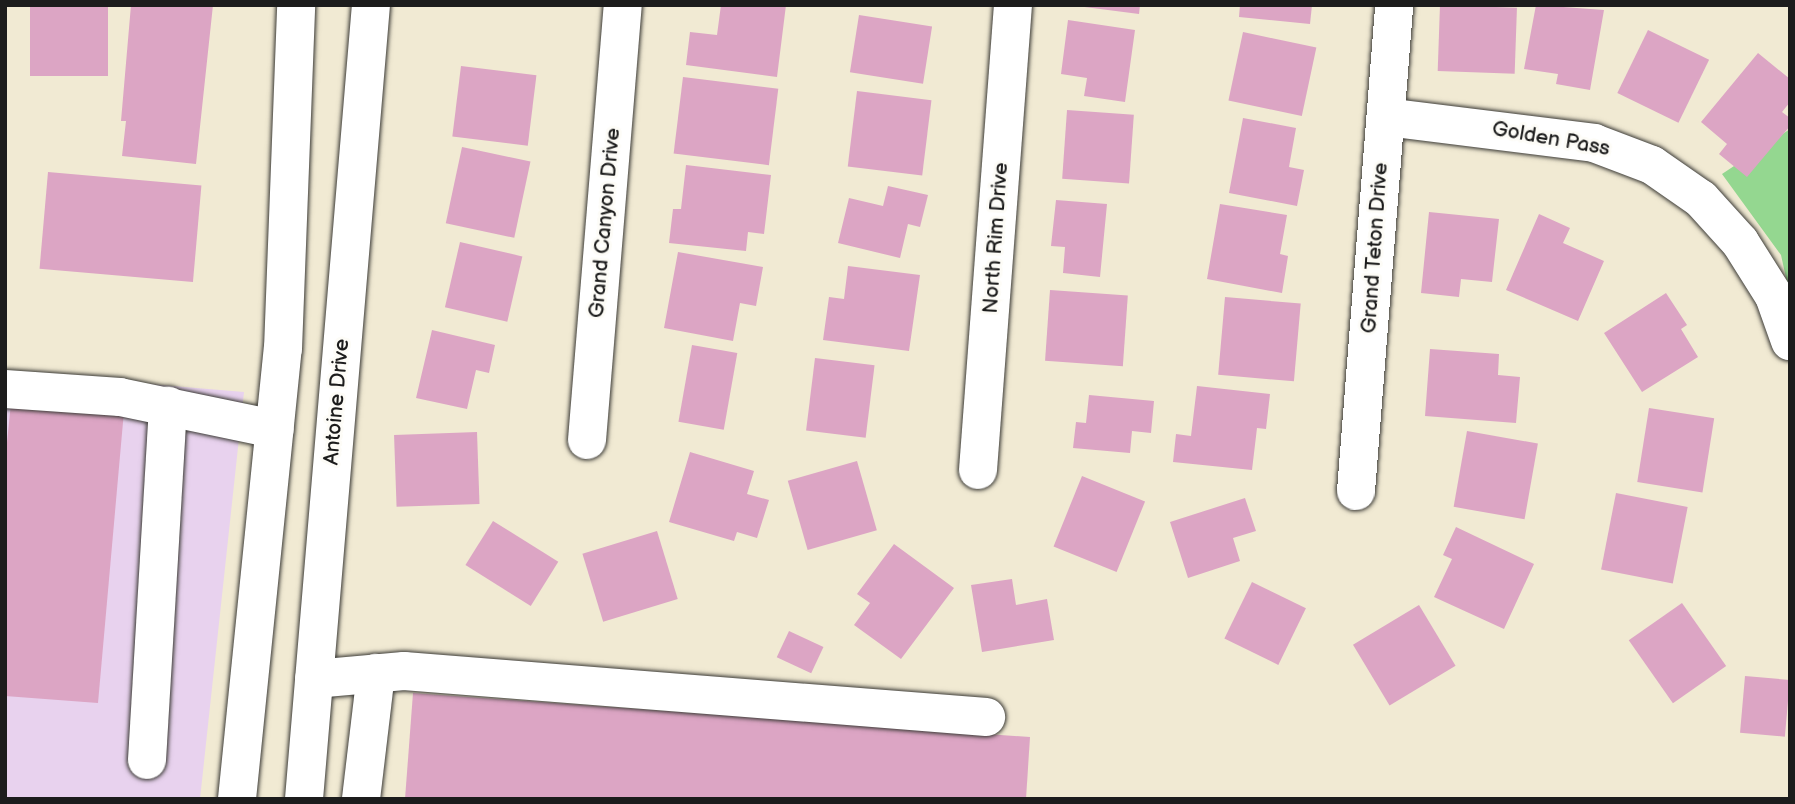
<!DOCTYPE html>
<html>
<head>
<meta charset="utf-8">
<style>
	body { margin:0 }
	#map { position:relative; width:1795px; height:804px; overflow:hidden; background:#f1ead3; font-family:"Balsamiq Sans",sans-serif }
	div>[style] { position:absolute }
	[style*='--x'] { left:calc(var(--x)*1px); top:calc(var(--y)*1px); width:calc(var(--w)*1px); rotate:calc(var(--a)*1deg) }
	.built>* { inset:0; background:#e8d2ee }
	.green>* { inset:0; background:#94d790 }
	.building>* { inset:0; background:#dca5c4; transform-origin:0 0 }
	.roads { filter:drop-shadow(0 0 2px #3c3b37) drop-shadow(0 0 2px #3c3b37) }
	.minor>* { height:38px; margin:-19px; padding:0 19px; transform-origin:19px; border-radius:19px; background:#fff }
	.major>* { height:38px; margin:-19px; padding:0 19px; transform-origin:19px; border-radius:19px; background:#fff }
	span { translate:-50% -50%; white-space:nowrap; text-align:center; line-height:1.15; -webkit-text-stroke:6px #fdfcf7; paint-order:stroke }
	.street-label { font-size:21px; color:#1c1c1c }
	.frame { position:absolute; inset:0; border:7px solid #1c1c1c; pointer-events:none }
</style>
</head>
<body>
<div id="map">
	<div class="built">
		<i style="clip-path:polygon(5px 372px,244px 392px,200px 799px,5px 799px)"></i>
	</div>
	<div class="green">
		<i style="clip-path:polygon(1790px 129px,1790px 296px,1781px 255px,1722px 174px)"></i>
	</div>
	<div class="building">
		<i style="left:30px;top:5px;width:78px;height:71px"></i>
		<i style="clip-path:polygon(131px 5px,213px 5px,196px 164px,122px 156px,126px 121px,121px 121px)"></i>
		<i style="clip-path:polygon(721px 5px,786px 5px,777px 77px,686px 65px,690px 32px,717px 35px)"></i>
		<i style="clip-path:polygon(1069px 5px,1140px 5px,1139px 14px)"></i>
		<i style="clip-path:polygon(1240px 5px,1312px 5px,1310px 24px,1239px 17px)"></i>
		<i style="left:1440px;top:5px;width:77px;height:66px;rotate:2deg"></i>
		<i style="clip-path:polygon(1536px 5px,1604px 10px,1590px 90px,1556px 84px,1558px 74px,1524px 69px)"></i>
		<i style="left:859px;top:15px;width:74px;height:58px;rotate:9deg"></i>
		<i style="clip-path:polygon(1068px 20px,1135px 30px,1125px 102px,1084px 96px,1087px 78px,1061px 74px)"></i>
		<i style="left:1648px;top:30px;width:68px;height:70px;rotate:26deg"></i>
		<i style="left:1243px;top:32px;width:75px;height:70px;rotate:12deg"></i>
		<i style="clip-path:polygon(1758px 53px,1790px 79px,1790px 102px,1782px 112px,1790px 118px,1790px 126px,1747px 177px,1719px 154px,1727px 144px,1701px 122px)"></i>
		<i style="left:461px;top:66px;width:76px;height:71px;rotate:7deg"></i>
		<i style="left:683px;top:77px;width:96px;height:77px;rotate:7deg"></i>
		<i style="left:857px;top:91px;width:75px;height:76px;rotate:7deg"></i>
		<i style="left:1067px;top:110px;width:67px;height:69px;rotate:4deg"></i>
		<i style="clip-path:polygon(1243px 118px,1296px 128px,1289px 167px,1304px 170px,1297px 206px,1229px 193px)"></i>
		<i style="left:462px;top:147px;width:70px;height:78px;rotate:12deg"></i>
		<i style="clip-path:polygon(686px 165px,771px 175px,764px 234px,748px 232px,746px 251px,669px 243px,673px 209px,681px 209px)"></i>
		<i style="left:48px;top:172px;width:154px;height:97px;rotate:5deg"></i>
		<i style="clip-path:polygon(888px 186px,928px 195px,920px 227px,908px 224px,900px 258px,838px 243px,849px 198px,883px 206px)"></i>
		<i style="clip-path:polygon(1056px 200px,1107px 204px,1100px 277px,1063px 273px,1065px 247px,1051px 246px)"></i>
		<i style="clip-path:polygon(1220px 204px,1287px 215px,1280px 254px,1288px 256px,1282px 293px,1207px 279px)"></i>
		<i style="clip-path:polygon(1429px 212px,1499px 219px,1492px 282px,1461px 279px,1459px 297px,1421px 293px)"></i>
		<i style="clip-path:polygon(1539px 214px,1570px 228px,1563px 243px,1604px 261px,1578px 321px,1506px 290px)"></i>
		<i style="left:460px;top:242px;width:64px;height:67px;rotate:13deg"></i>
		<i style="clip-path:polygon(678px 252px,763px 267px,756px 306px,740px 303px,733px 341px,664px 328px)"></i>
		<i style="clip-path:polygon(848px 266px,920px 275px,909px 351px,823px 340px,829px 297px,844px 299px)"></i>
		<i style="left:1050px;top:290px;width:78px;height:71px;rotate:4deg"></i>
		<i style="clip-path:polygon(1666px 293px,1687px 325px,1681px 329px,1698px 357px,1642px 392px,1604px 333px)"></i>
		<i style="left:1225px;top:297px;width:76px;height:78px;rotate:5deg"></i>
		<i style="clip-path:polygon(432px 330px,495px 345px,489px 373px,476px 370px,467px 409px,416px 398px)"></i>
		<i style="left:692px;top:345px;width:46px;height:78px;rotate:10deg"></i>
		<i style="clip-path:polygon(1430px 349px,1499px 354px,1498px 375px,1520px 377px,1516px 423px,1425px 416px)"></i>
		<i style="left:815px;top:358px;width:60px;height:73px;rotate:7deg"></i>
		<i style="clip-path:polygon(1197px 386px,1270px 394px,1266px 429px,1257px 428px,1252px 470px,1173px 462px,1176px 434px,1191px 436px)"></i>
		<i style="clip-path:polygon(1089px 395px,1154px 401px,1151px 433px,1132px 431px,1130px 453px,1073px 448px,1076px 422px,1086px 423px)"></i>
		<i style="clip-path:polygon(11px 403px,124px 411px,98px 703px,5px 696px,5px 462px)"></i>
		<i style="left:1649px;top:408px;width:66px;height:75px;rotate:9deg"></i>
		<i style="left:1467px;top:431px;width:72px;height:77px;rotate:10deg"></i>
		<i style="left:477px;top:432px;width:72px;height:83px;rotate:88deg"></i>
		<i style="clip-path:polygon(690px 452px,754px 471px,747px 494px,769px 500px,757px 538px,737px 532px,734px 541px,669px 522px)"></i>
		<i style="left:857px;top:461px;width:72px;height:72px;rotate:74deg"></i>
		<i style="left:1082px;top:476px;width:68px;height:76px;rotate:22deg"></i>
		<i style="left:1616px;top:493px;width:73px;height:78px;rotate:11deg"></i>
		<i style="clip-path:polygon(1245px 498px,1256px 531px,1233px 538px,1240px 561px,1188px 578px,1170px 522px)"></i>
		<i style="left:493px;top:521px;width:77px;height:52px;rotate:32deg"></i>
		<i style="clip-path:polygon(1456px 527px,1534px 564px,1504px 629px,1434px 597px,1452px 559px,1443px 555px)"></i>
		<i style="left:657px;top:531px;width:71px;height:78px;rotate:73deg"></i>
		<i style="clip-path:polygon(894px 544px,954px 588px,901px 659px,854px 625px,870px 603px,857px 594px)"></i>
		<i style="clip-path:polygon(1012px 579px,1016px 605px,1047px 599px,1054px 640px,982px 652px,971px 585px)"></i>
		<i style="left:1252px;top:582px;width:60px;height:63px;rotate:26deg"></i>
		<i style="left:1682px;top:603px;width:77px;height:65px;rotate:55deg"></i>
		<i style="left:1419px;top:605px;width:71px;height:77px;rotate:59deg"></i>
		<i style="left:789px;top:631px;width:38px;height:29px;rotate:25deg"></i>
		<i style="left:1745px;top:676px;width:45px;height:57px;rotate:5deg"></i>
		<i style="clip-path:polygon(413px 693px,1030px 737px,1026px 799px,405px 799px)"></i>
	</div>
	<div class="roads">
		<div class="minor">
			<i style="--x:1386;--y:117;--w:210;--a:7.1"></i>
			<i style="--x:1594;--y:143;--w:62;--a:20.8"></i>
			<i style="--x:1652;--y:165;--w:60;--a:34.8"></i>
			<i style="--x:1701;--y:199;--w:58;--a:47.8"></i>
			<i style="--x:1740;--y:242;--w:64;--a:57.8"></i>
			<i style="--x:1774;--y:296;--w:48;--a:70.4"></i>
			<i style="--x:5;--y:389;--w:115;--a:4"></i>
			<i style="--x:120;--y:397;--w:158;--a:11.7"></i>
			<i style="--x:587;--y:440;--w:436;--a:-85.3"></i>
			<i style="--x:978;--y:470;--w:466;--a:-85.7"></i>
			<i style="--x:1356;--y:491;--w:487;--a:-85.5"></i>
			<i style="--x:314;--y:679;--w:90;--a:-5.1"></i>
			<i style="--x:404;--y:671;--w:584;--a:4.52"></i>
			<i style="--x:147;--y:760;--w:355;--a:-86.6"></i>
			<i style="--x:361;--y:799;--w:127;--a:-83.2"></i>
		</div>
		<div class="major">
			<i style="--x:237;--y:799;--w:452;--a:-84.2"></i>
			<i style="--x:283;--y:349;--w:344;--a:-87.8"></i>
			<i style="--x:304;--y:799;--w:797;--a:-85.18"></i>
		</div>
	</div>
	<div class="street-label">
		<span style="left:1551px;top:139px;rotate:10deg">Golden Pass</span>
		<span style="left:605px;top:223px;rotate:-85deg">Grand Canyon Drive</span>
		<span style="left:996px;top:238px;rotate:-86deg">North Rim Drive</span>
		<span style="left:1375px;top:248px;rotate:-86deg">Grand Teton Drive</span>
		<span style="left:337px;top:402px;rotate:-85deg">Antoine Drive</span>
	</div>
	<div class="frame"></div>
</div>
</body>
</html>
